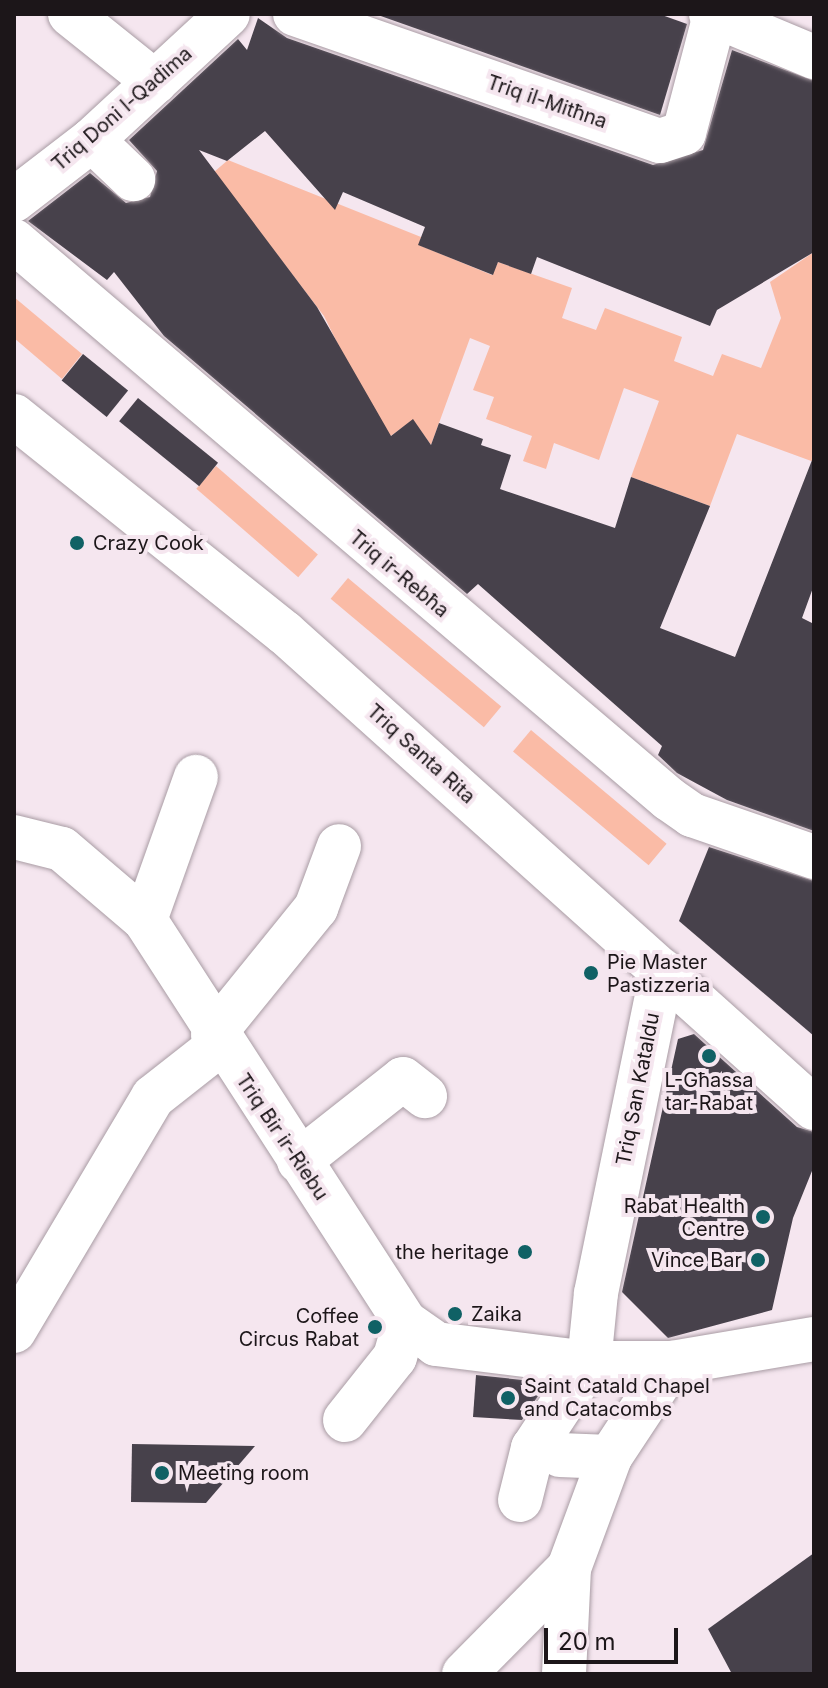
<!DOCTYPE html>
<html>
<head>
<meta charset="utf-8">
<style>
	body { margin:0 }
	#map { position:relative; width:828px; height:1688px; overflow:hidden; background:#f5e6ef; font-family:Inter,sans-serif }
	div>[style] { position:absolute }
	[style*='--x'] { left:calc(var(--x)*1px); top:calc(var(--y)*1px); width:calc(var(--w)*1px); rotate:calc(var(--a)*1deg) }
	.green>* { inset:0; background:#fabba6; transform-origin:0 0 }
	.building>* { inset:0; background:#47414b; transform-origin:0 0 }
	.roads { filter:drop-shadow(0 0 2px #a99ca4) drop-shadow(0 0 2px #a99ca4) }
	.minor>* { height:44px; margin:-22px; padding:0 22px; transform-origin:22px; border-radius:22px; background:#fff }
	.dots>* { width:22px; height:22px; translate:-50% -50%; box-sizing:border-box; border:4px solid #f5e6ef; border-radius:50% }
	span { translate:-50% -50%; white-space:nowrap; text-align:center; line-height:1.15; -webkit-text-stroke:8px #f5e6ef; paint-order:stroke }
	.street-label { font-size:20px; color:#1c1619 }
	.poi-label { font-size:20px; color:#1c1619 }
	.left { translate:0 -50%; text-align:left }
	.right { translate:-100% -50%; text-align:right }
	.frame { position:absolute; inset:0; border:16px solid #1c1619; pointer-events:none }
	.scale { position:absolute; left:544px; top:1628px; width:134px; height:36px; box-sizing:border-box; border:4px solid #1c1619; border-top:0; padding-left:10px; font-size:24px; line-height:28px; white-space:nowrap; color:#1c1619; -webkit-text-stroke:6px #f5e6ef; paint-order:stroke }
</style>
</head>
<body>
<div id="map">
	<div class="green">
		<i style="clip-path:polygon(228px 160px,421px 237px,419px 245px,492px 275px,498px 262px,572px 288px,562px 318px,596px 330px,605px 308px,682px 337px,674px 361px,713px 376px,722px 354px,761px 368px,781px 318px,770px 282px,814px 252px,814px 462px,737px 434px,710px 506px,631px 477px,659px 401px,624px 388px,599px 460px,554px 443px,546px 469px,523px 461px,532px 436px,486px 419px,494px 397px,473px 390px,490px 346px,470px 338px,431px 445px,413px 420px,385px 440px,324px 316px,214px 172px)"></i>
		<i style="clip-path:polygon(14px 297px,82px 354px,62px 379px,14px 338px)"></i>
		<i style="left:216px;top:466px;width:135px;height:30px;rotate:41deg"></i>
		<i style="left:348px;top:578px;width:200px;height:27px;rotate:40deg"></i>
		<i style="left:531px;top:730px;width:177px;height:28px;rotate:40deg"></i>
	</div>
	<div class="building">
		<i style="clip-path:polygon(375px 14px,659px 14px,687px 24px,660px 115px)"></i>
		<i style="clip-path:polygon(258px 18px,287px 38px,653px 165px,703px 150px,732px 50px,814px 81px,814px 252px,717px 310px,710px 326px,537px 257px,531px 274px,498px 262px,493px 275px,418px 245px,425px 227px,343px 192px,335px 210px,265px 131px,227px 161px,199px 150px,317px 307px,391px 436px,413px 419px,431px 445px,439px 423px,483px 439px,481px 445px,511px 455px,500px 489px,615px 528px,631px 477px,710px 506px,660px 628px,735px 657px,814px 455px,814px 585px,802px 618px,814px 624px,814px 831px,727px 800px,677px 773px,658px 755px,662px 746px,478px 584px,467px 594px,164px 336px,114px 272px,107px 280px,28px 221px,90px 173px,126px 203px,150px 197px,157px 171px,129px 140px,238px 39px,247px 50px)"></i>
		<i style="left:83px;top:354px;width:58px;height:34px;rotate:39deg"></i>
		<i style="left:138px;top:398px;width:103px;height:30px;rotate:39deg"></i>
		<i style="clip-path:polygon(709px 847px,814px 881px,814px 1036px,679px 921px)"></i>
		<i style="clip-path:polygon(694px 1034px,797px 1127px,814px 1132px,814px 1166px,793px 1218px,772px 1310px,668px 1338px,622px 1292px,678px 1039px)"></i>
		<i style="clip-path:polygon(476px 1375px,542px 1382px,542px 1390px,522px 1420px,473px 1417px)"></i>
		<i style="clip-path:polygon(132px 1444px,255px 1446px,206px 1503px,131px 1502px)"></i>
		<i style="clip-path:polygon(814px 1553px,814px 1674px,732px 1674px,708px 1629px)"></i>
	</div>
	<div class="roads">
		<div class="minor">
			<i style="--x:70;--y:14;--w:109;--a:38.7"></i>
			<i style="--x:295;--y:14;--w:386;--a:19.2"></i>
			<i style="--x:660;--y:141;--w:25;--a:-18"></i>
			<i style="--x:684;--y:133;--w:122;--a:-75.3"></i>
			<i style="--x:711;--y:14;--w:112;--a:22.7"></i>
			<i style="--x:92;--y:140;--w:57;--a:43.6"></i>
			<i style="--x:14;--y:200;--w:98;--a:-37.6"></i>
			<i style="--x:92;--y:140;--w:185;--a:-42.8"></i>
			<i style="--x:14;--y:241;--w:860;--a:40.43"></i>
			<i style="--x:669;--y:799;--w:28;--a:35"></i>
			<i style="--x:692;--y:815;--w:129;--a:19"></i>
			<i style="--x:14;--y:416;--w:347;--a:38.7"></i>
			<i style="--x:285;--y:633;--w:711;--a:41.92"></i>
			<i style="--x:14;--y:837;--w:49;--a:14"></i>
			<i style="--x:62;--y:849;--w:109;--a:40.5"></i>
			<i style="--x:145;--y:920;--w:479;--a:57.1"></i>
			<i style="--x:405;--y:1322;--w:38;--a:35"></i>
			<i style="--x:436;--y:1344;--w:154;--a:7.1"></i>
			<i style="--x:589;--y:1363;--w:83;--a:0"></i>
			<i style="--x:672;--y:1363;--w:144;--a:-9.6"></i>
			<i style="--x:145;--y:920;--w:152;--a:-70.4"></i>
			<i style="--x:213;--y:1035;--w:164;--a:-51"></i>
			<i style="--x:316;--y:908;--w:66;--a:-69.6"></i>
			<i style="--x:299;--y:1161;--w:132;--a:-38.3"></i>
			<i style="--x:403;--y:1079;--w:28;--a:38"></i>
			<i style="--x:14;--y:1331;--w:272;--a:-59.3"></i>
			<i style="--x:153;--y:1097;--w:84;--a:-38.2"></i>
			<i style="--x:345;--y:1420;--w:80;--a:-51.6"></i>
			<i style="--x:395;--y:1357;--w:36;--a:-74"></i>
			<i style="--x:560;--y:1455;--w:50;--a:2.3"></i>
			<i style="--x:520;--y:1500;--w:54;--a:-76"></i>
			<i style="--x:533;--y:1448;--w:102;--a:-56.6"></i>
			<i style="--x:589;--y:1363;--w:70;--a:-84.3"></i>
			<i style="--x:596;--y:1293;--w:329;--a:-78.4"></i>
			<i style="--x:464;--y:1674;--w:149;--a:-45.3"></i>
			<i style="--x:569;--y:1568;--w:118;--a:-69.7"></i>
			<i style="--x:610;--y:1457;--w:113;--a:-56.6"></i>
			<i style="--x:564;--y:1674;--w:106;--a:-87.3"></i>
		</div>
	</div>
	<div class="dots">
		<i style="left:77px;top:543px;background:#106165"></i>
		<i style="left:591px;top:973px;background:#106165"></i>
		<i style="left:709px;top:1056px;background:#106165"></i>
		<i style="left:763px;top:1217px;background:#106165"></i>
		<i style="left:525px;top:1252px;background:#106165"></i>
		<i style="left:758px;top:1260px;background:#106165"></i>
		<i style="left:455px;top:1314px;background:#106165"></i>
		<i style="left:375px;top:1327px;background:#106165"></i>
		<i style="left:508px;top:1398px;background:#106165"></i>
		<i style="left:162px;top:1473px;background:#106165"></i>
	</div>
	<div class="street-label">
		<span style="left:547px;top:102px;rotate:19deg">Triq il-Mitħna</span>
		<span style="left:122px;top:109px;rotate:-41deg">Triq Doni l-Qadima</span>
		<span style="left:399px;top:574px;rotate:40deg">Triq ir-Rebħa</span>
		<span style="left:421px;top:754px;rotate:42deg">Triq Santa Rita</span>
		<span style="left:638px;top:1089px;rotate:-79deg">Triq San Kataldu</span>
		<span style="left:282px;top:1137px;rotate:56deg">Triq Bir ir-Riebu</span>
	</div>
	<div class="poi-label">
		<span class="left" style="left:93px;top:543px">Crazy Cook</span>
		<span class="left" style="left:607px;top:974px">Pie Master<br>Pastizzeria</span>
		<span style="left:709px;top:1092px">L-Għassa<br>tar-Rabat</span>
		<span class="right" style="left:745px;top:1218px">Rabat Health<br>Centre</span>
		<span class="right" style="left:509px;top:1252px">the heritage</span>
		<span class="right" style="left:742px;top:1260px">Vince Bar</span>
		<span class="left" style="left:471px;top:1314px">Zaika</span>
		<span class="right" style="left:359px;top:1328px">Coffee<br>Circus Rabat</span>
		<span class="left" style="left:524px;top:1398px">Saint Catald Chapel<br>and Catacombs</span>
		<span class="left" style="left:178px;top:1473px">Meeting room</span>
	</div>
	<div class="frame"></div>
	<div class="scale">20 m</div>
</div>
</body>
</html>
